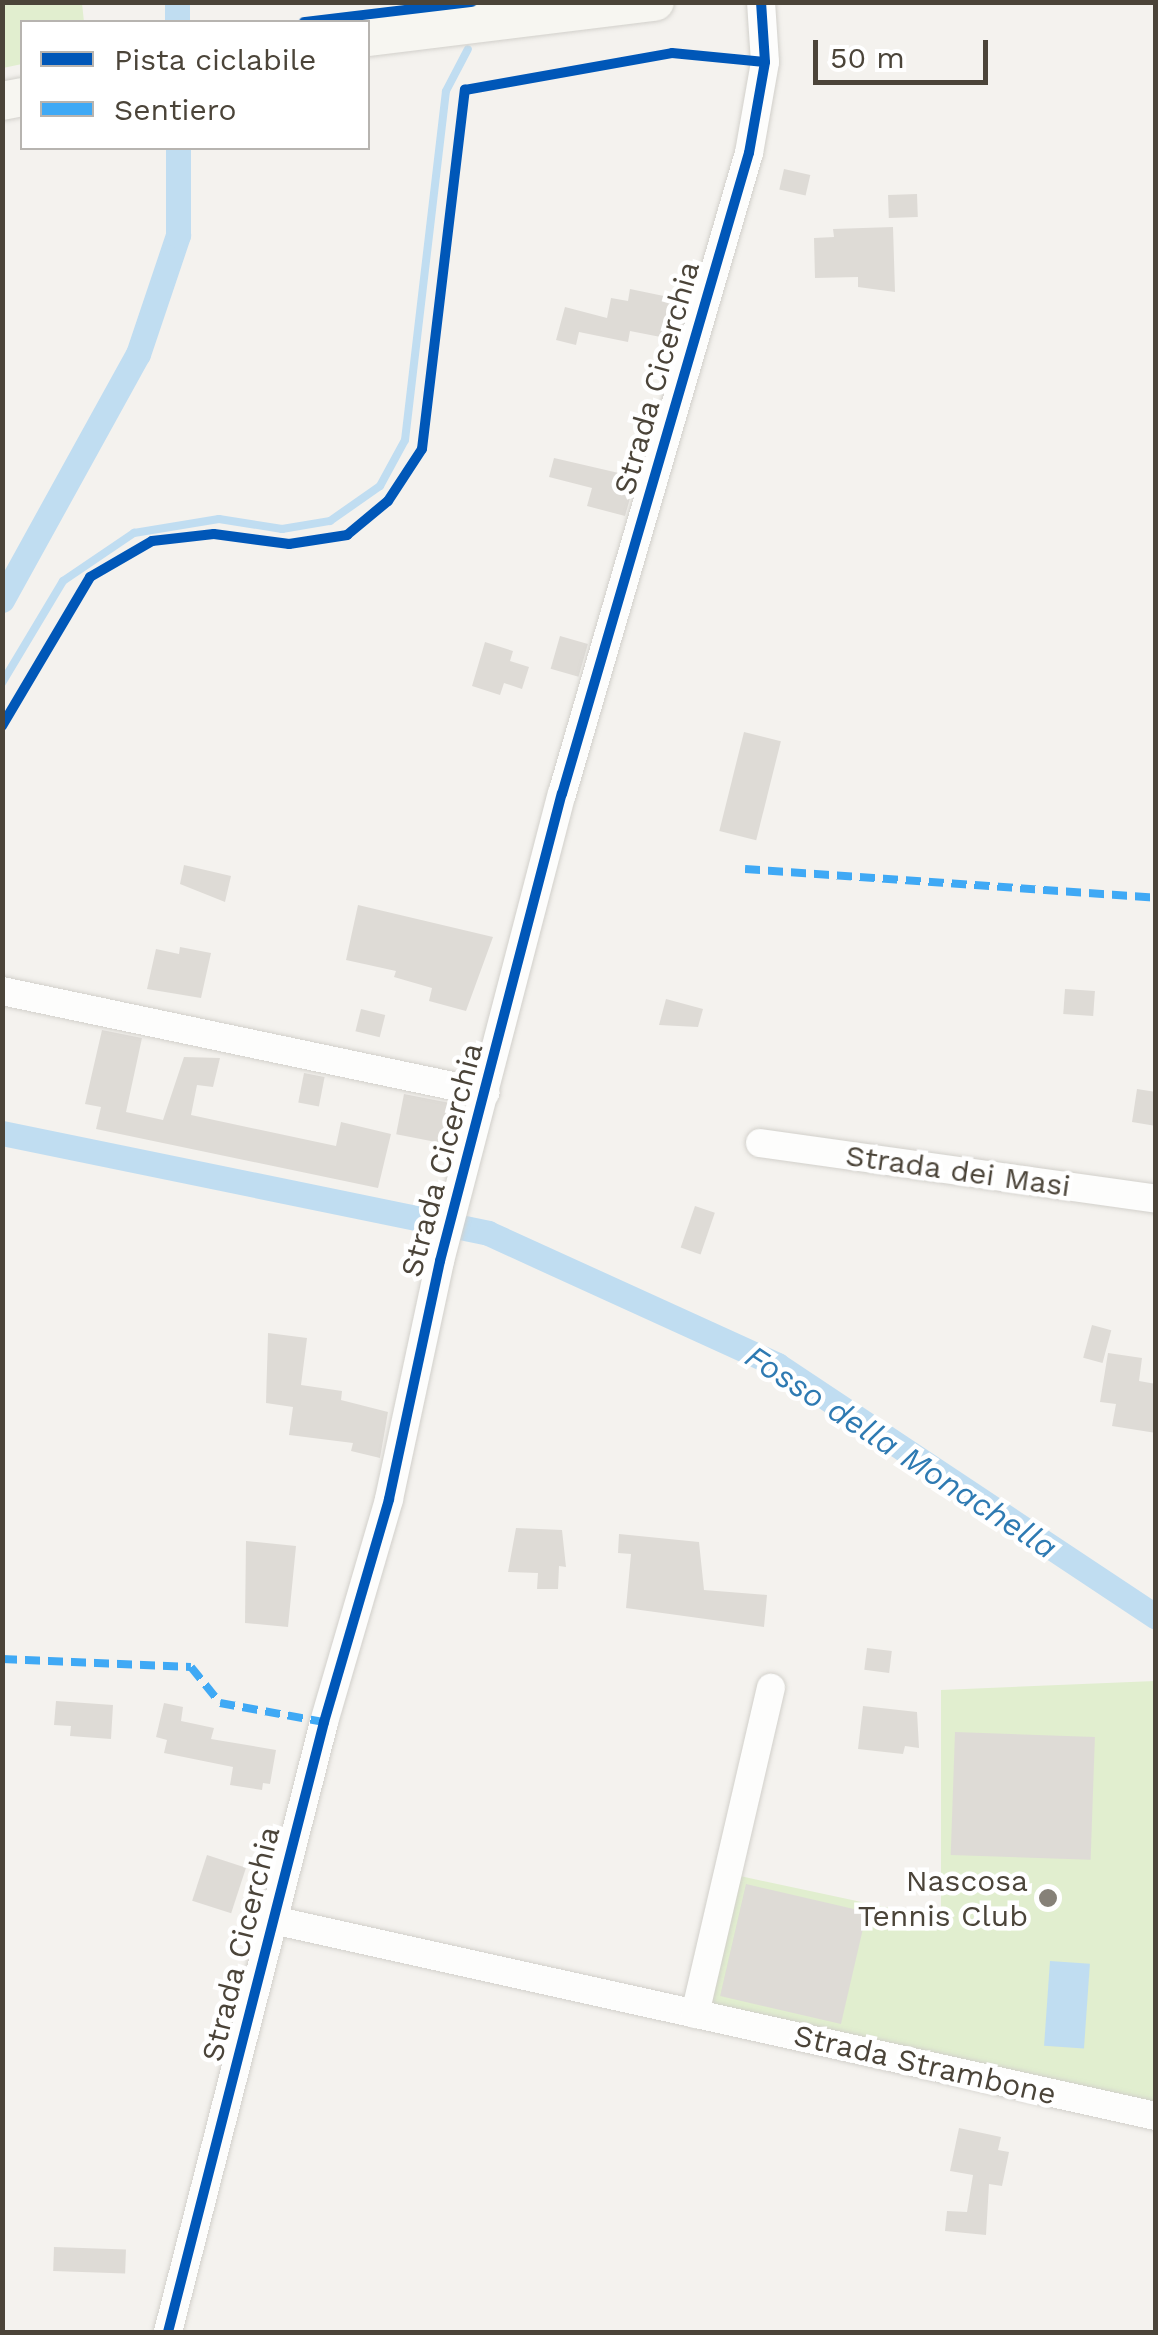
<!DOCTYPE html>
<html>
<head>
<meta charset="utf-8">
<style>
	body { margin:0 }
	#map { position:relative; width:1158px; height:2335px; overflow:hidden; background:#f4f2ee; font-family:"Work Sans",sans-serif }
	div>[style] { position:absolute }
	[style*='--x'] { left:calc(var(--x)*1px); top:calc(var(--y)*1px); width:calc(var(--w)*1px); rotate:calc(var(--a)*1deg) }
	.green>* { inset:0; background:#e1eecf }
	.water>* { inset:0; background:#c0ddf1; transform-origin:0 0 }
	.stream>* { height:8px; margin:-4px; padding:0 4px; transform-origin:4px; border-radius:4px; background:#c0ddf1 }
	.canal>* { height:25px; margin:-12.5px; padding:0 12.5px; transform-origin:12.5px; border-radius:12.5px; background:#c0ddf1 }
	.building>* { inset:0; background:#dedbd6; transform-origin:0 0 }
	.roads { filter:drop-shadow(0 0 2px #d2d0cb) drop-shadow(0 0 2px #d2d0cb) }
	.minor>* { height:28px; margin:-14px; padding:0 14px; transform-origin:14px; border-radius:14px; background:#fdfdfc }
	.secondary>* { height:38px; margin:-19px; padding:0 19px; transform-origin:19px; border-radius:19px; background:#f7f6f1 }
	.quiet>* { height:8px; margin-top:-4px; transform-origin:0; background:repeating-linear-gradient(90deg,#3fa9f5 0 15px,transparent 0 23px) }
	.cycleway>* { height:10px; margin:-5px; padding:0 5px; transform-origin:5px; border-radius:5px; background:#0057b8 }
	.dots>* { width:28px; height:28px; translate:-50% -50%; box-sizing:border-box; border:5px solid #fff; border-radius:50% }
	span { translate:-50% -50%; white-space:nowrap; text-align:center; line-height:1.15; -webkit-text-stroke:9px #fff; paint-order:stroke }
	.street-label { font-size:30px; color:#4b4439 }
	.poi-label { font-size:30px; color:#4b4439 }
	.right { translate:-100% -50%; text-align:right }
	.water-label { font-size:32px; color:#2e7ab2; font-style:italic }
	.frame { position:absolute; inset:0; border:5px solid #4b4439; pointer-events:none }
	.legend { position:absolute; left:20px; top:20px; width:350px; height:130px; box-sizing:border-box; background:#fff; border:2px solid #b7b4b0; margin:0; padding:12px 18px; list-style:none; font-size:30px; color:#4b4439 }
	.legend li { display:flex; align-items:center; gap:20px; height:50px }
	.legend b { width:50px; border:2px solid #b7b4b0 }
	.scale { position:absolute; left:813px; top:40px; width:175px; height:45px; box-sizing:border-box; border:5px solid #4b4439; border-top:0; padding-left:12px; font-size:30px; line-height:35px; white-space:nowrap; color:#4b4439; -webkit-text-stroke:8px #fff; paint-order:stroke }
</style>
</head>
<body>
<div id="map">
	<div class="green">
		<i style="clip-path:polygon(3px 2px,82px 3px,84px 22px,22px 22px,22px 64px,3px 68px)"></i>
		<i style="clip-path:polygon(1155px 1681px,1155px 2108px,709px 2007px,740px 1876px,941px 1919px,941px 1690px)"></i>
	</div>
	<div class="water">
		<i style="left:1050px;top:1961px;width:40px;height:85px;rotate:4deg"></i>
	</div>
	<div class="stream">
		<i style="--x:2;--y:683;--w:119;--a:-59.1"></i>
		<i style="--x:63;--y:581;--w:86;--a:-34.1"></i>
		<i style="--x:134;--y:533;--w:86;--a:-9.4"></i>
		<i style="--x:219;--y:519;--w:64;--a:9"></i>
		<i style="--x:282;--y:529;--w:49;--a:-9.5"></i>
		<i style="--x:330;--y:521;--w:61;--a:-35"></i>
		<i style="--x:380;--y:486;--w:52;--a:-61.5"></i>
		<i style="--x:405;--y:440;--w:351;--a:-83.3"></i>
		<i style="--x:446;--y:91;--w:47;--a:-62.4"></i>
	</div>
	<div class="canal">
		<i style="--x:177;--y:2;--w:20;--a:90"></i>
		<i style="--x:2;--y:600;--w:281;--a:-61.1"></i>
		<i style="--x:138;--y:354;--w:126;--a:-71.4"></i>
		<i style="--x:178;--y:235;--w:87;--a:-90"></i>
		<i style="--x:2;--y:1133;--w:496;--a:11.6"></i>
		<i style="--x:488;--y:1233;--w:318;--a:24.5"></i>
		<i style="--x:777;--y:1365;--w:455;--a:33.6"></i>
	</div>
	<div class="building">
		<i style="left:784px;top:169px;width:27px;height:21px;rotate:13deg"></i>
		<i style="left:917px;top:194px;width:23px;height:29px;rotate:88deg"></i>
		<i style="clip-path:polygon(893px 227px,895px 292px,858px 287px,858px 277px,815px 278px,814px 238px,834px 237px,833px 229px)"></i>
		<i style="clip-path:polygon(630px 289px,688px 301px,676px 340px,630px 331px,628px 342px,579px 332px,576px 345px,556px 340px,565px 307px,607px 318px,611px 298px,628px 301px)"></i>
		<i style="clip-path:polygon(554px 458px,636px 477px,625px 516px,587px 506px,592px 488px,549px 477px)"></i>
		<i style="left:560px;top:636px;width:29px;height:34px;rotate:16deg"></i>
		<i style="clip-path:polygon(485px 642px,513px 651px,510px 661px,529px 667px,522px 689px,504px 683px,500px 695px,472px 686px)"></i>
		<i style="left:744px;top:732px;width:38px;height:102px;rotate:14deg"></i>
		<i style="clip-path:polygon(184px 865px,231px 876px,225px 902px,180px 884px)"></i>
		<i style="clip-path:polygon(358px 905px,493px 937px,466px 1011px,429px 1001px,432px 988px,394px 977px,396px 971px,346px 960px)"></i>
		<i style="clip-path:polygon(180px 947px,211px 953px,201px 998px,147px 989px,156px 949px,179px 954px)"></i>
		<i style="left:1065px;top:989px;width:30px;height:25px;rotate:4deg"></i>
		<i style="clip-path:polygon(666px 999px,703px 1009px,698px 1027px,659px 1025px)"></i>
		<i style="left:361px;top:1009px;width:25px;height:23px;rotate:14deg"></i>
		<i style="clip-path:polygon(102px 1030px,142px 1038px,126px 1112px,163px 1120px,184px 1057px,220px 1058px,213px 1087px,197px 1085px,191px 1115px,336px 1146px,341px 1122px,391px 1134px,378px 1188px,96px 1129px,101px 1107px,85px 1104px)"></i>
		<i style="left:304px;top:1073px;width:21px;height:30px;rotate:11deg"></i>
		<i style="clip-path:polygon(1137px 1089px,1156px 1092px,1156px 1126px,1132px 1122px)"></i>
		<i style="left:404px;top:1094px;width:51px;height:41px;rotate:11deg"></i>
		<i style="left:695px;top:1206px;width:21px;height:44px;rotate:19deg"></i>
		<i style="left:1092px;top:1325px;width:20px;height:34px;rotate:15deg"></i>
		<i style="clip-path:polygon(268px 1333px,307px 1338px,301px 1385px,342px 1391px,341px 1400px,388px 1412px,380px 1458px,351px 1451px,353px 1443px,289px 1435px,293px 1407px,266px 1403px)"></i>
		<i style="clip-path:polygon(1108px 1353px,1142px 1358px,1139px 1381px,1156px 1384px,1156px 1433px,1112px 1426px,1116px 1404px,1100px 1402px)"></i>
		<i style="clip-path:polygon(516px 1528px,562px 1530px,566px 1567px,559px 1566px,558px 1589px,537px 1589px,538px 1573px,508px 1572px)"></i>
		<i style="clip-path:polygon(619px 1534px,699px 1542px,704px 1590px,767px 1595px,764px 1627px,626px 1608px,631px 1554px,618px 1553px)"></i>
		<i style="clip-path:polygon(246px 1541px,296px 1546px,288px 1627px,245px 1623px)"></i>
		<i style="left:867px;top:1648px;width:25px;height:22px;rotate:7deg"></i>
		<i style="clip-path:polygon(56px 1701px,113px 1705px,111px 1739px,70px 1736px,71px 1726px,54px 1725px)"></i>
		<i style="clip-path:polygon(164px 1703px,183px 1707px,181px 1721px,214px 1728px,211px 1739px,276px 1750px,270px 1784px,263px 1783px,262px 1790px,230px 1785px,233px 1767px,164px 1753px,167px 1740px,156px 1737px)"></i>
		<i style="clip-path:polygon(863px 1706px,917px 1712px,919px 1748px,905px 1746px,903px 1754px,858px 1749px)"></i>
		<i style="left:955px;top:1732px;width:140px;height:123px;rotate:2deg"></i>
		<i style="left:207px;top:1855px;width:41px;height:48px;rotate:18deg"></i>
		<i style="left:746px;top:1884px;width:124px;height:115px;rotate:13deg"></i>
		<i style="clip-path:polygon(959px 2128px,1001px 2137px,998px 2150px,1009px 2152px,1002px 2186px,989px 2184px,986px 2235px,945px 2231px,947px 2211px,967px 2212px,973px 2175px,950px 2171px)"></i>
		<i style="left:54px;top:2247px;width:72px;height:24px;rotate:2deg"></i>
	</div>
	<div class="roads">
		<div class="minor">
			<i style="--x:2;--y:991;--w:494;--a:11.9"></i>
			<i style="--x:760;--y:1143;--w:400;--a:8"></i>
			<i style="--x:273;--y:1920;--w:904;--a:12.52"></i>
			<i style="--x:695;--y:2014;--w:335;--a:-76.9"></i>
			<i style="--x:168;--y:2332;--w:630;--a:-75.65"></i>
			<i style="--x:324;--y:1722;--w:232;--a:-73.7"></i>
			<i style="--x:389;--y:1499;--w:243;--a:-77.9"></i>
			<i style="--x:440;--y:1261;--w:483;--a:-75.4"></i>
			<i style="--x:562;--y:794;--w:668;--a:-73.74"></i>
			<i style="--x:749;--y:153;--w:92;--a:-80"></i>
			<i style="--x:765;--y:62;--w:60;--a:-93.8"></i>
		</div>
		<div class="secondary">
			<i style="--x:368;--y:37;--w:289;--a:-7"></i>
			<i style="--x:2;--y:101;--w:20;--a:-11"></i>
		</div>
	</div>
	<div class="quiet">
		<i style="--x:745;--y:869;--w:412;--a:4"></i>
		<i style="--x:2;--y:1659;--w:189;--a:2.4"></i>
		<i style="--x:191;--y:1667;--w:46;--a:51.1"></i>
		<i style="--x:220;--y:1703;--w:106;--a:10.4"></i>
	</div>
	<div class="cycleway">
		<i style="--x:304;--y:22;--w:169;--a:-6.8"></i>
		<i style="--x:2;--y:726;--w:173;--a:-59.4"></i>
		<i style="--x:90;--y:577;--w:72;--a:-30.1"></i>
		<i style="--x:152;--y:541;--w:62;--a:-6.4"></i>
		<i style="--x:214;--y:534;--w:76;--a:7.6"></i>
		<i style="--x:289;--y:544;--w:59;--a:-8.8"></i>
		<i style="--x:347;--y:535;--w:53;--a:-39.7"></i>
		<i style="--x:388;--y:501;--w:62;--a:-56.8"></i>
		<i style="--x:422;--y:449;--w:362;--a:-83.2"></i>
		<i style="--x:465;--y:90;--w:210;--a:-10.1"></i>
		<i style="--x:672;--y:53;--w:93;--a:5.5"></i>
		<i style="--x:168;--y:2332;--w:630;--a:-75.65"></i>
		<i style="--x:324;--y:1722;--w:232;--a:-73.7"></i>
		<i style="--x:389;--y:1499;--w:243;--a:-77.9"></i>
		<i style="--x:440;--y:1261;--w:483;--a:-75.4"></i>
		<i style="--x:562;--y:794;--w:668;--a:-73.74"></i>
		<i style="--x:749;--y:153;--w:92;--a:-80"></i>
		<i style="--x:765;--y:62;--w:60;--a:-93.8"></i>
	</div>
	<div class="dots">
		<i style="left:1048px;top:1898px;background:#868178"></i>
	</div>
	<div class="street-label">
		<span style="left:657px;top:378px;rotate:-74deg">Strada Cicerchia</span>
		<span style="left:442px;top:1160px;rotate:-75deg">Strada Cicerchia</span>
		<span style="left:958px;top:1171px;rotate:8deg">Strada dei Masi</span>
		<span style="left:241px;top:1944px;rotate:-76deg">Strada Cicerchia</span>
		<span style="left:925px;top:2065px;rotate:13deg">Strada Strambone</span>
	</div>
	<div class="poi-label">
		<span class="right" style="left:1028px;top:1898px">Nascosa<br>Tennis Club</span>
	</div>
	<div class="water-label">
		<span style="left:901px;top:1452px;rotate:33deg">Fosso della Monachella</span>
	</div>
	<div class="frame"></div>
	<ul class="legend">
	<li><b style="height:12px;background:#0057b8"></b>Pista ciclabile</li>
	<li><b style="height:12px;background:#3fa9f5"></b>Sentiero</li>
	</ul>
	<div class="scale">50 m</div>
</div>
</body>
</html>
